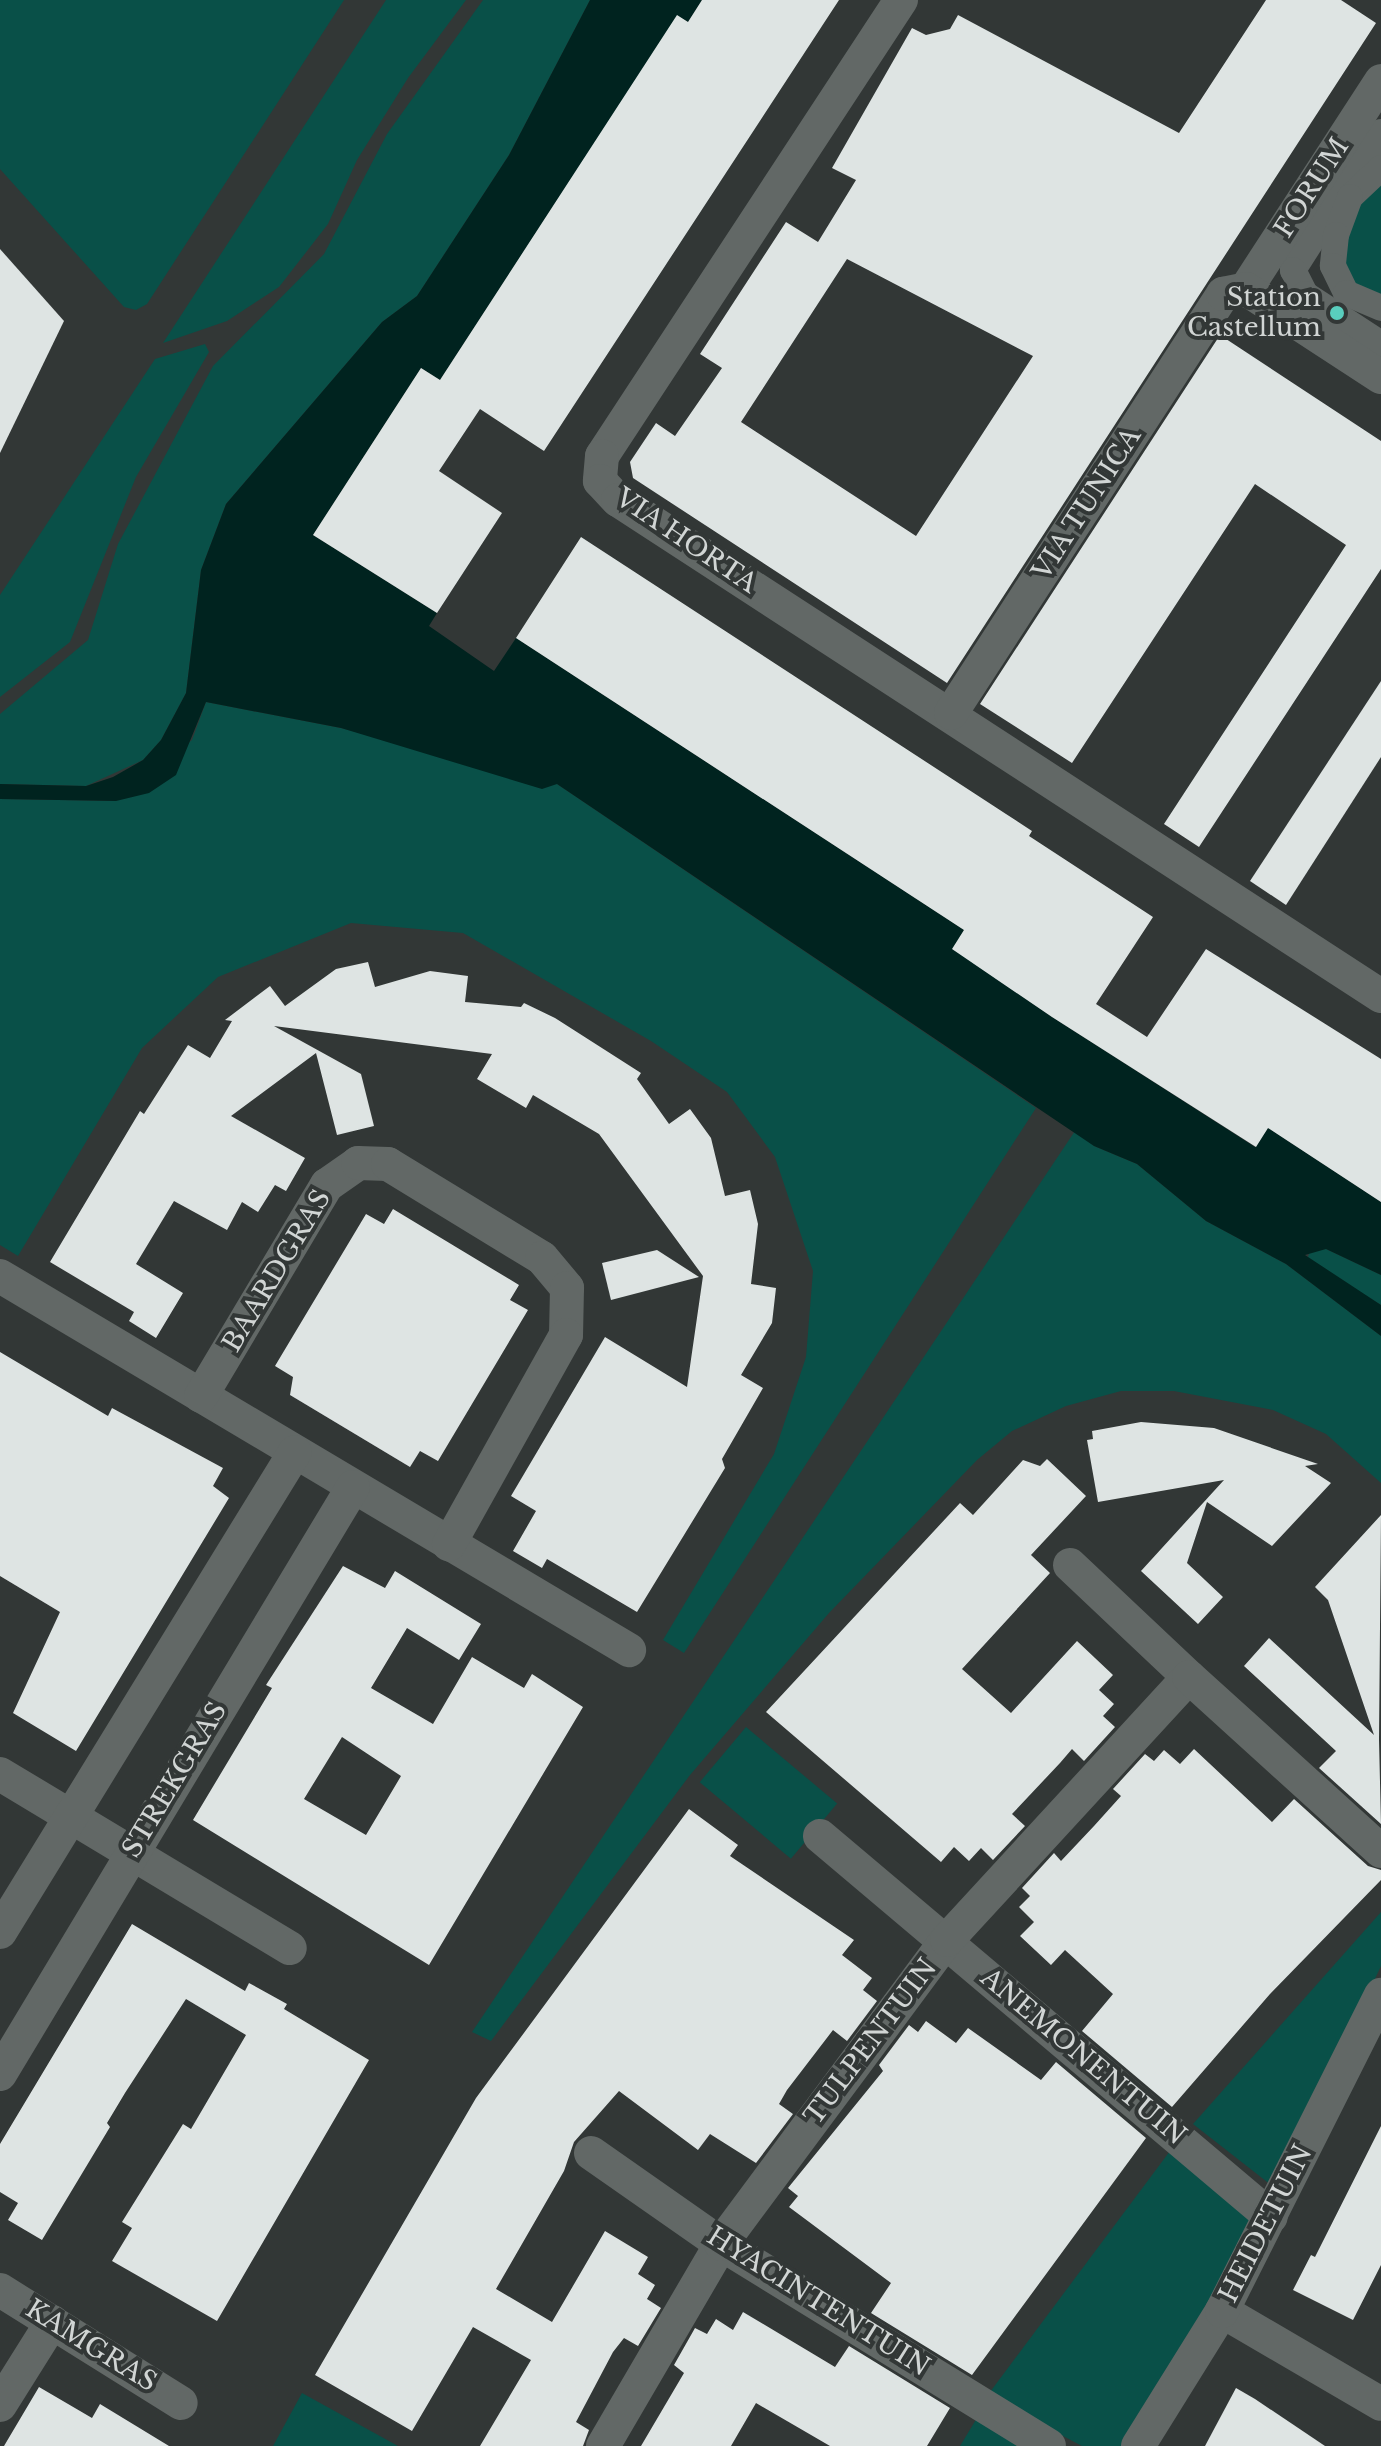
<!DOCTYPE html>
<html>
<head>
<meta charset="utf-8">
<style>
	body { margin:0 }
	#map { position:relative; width:1381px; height:2446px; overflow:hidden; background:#323736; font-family:"Libre Baskerville",serif }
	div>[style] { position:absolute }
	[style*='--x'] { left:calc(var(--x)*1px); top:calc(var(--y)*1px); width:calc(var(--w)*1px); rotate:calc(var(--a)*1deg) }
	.green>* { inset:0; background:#095048; transform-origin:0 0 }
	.water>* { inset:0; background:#00231f }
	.building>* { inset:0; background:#dee4e3 }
	.pedestrian>* { height:26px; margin:-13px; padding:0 13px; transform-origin:13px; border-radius:13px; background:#626866 }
	.minor>* { height:34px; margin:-17px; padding:0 17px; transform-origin:17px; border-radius:17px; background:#626866 }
	.dots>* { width:22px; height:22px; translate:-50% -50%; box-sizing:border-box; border:4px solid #323736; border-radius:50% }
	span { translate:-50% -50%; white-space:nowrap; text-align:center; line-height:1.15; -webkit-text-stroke:8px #323736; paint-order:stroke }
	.street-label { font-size:26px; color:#d1d5d4 }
	.poi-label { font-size:26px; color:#d1d5d4 }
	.right { translate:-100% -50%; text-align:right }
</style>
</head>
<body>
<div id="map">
	<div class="green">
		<i style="clip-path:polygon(0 0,344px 0,147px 304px,136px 310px,124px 307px,0 169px)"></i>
		<i style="clip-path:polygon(386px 0,466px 0,408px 78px,357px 160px,328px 224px,279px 287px,227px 321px,163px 343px)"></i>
		<i style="clip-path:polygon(483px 0,590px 0,509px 155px,417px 296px,382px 322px,226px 504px,201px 570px,186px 693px,161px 740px,143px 760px,86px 786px,0 784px,0 714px,88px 640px,118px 544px,213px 366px,324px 254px,387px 134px)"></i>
		<i style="clip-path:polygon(1381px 175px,1381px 298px,1357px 293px,1343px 272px,1348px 213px)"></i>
		<i style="clip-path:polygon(205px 344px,209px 352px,136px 477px,70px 642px,0 697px,0 595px,155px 359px)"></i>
		<i style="clip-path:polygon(206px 702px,341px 728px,557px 784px,1036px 1108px,684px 1653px,663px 1640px,774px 1454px,806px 1357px,813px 1271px,775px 1157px,727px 1092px,651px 1041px,463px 933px,351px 923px,218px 977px,142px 1048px,18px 1256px,0 1245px,0 799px,116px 801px,192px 740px)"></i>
		<i style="clip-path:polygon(1075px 1131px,1094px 1146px,1137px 1164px,1206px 1221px,1286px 1264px,1381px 1336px,1381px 1483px,1326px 1434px,1273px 1410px,1174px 1391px,1121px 1391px,1066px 1406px,1012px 1431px,977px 1460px,829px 1613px,690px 1775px,491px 2041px,472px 2032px)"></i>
		<i style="clip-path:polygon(1326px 1249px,1381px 1275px,1381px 1305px,1307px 1260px,1310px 1251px)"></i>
		<i style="left:746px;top:1727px;width:119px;height:72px;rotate:40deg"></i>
		<i style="clip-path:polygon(1381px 1912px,1381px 1966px,1276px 2189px,1193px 2124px)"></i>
		<i style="clip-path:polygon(1173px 2147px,1257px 2227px,1125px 2446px,1082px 2446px,987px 2396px)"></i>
		<i style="clip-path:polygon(302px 2393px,398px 2446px,273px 2446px)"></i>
		<i style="clip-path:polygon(977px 2418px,1021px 2446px,960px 2446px)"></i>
	</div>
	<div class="water">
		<i style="clip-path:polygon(590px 0,702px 0,688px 22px,677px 16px,440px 380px,421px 368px,313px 535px,437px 613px,429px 626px,494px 671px,516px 638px,964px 930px,953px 949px,1052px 1017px,1255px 1147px,1268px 1128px,1381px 1202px,1381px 1275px,1326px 1249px,1305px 1255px,1381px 1305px,1381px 1336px,1286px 1264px,1206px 1221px,1137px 1164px,1094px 1146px,557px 784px,542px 789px,341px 728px,206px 702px,176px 775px,149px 793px,116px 801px,0 799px,0 784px,86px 786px,113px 777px,143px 760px,161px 740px,186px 693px,201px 570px,226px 504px,382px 322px,417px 296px,509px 155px)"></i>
	</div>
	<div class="building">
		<i style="clip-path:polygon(702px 0,839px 0,544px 451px,480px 409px,439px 471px,502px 513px,437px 613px,313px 535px,421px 368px,440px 380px,677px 15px,688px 22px)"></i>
		<i style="clip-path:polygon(evenodd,1266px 0,1341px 0,1376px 23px,947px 683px,633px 478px,630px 462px,656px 423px,675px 436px,722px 368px,700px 354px,786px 222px,818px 242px,856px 180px,832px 168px,912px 28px,926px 35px,950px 29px,958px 15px,1179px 133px,1266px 0,847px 259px,1033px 356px,916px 536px,741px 422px,847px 259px)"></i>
		<i style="clip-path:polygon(0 249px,64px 321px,0 453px)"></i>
		<i style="clip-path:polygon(1220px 335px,1381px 441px,1381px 569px,1199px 847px,1164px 824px,1346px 545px,1255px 484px,1072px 763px,980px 704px)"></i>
		<i style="clip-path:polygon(581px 537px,1006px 814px,1032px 831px,1029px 836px,1153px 917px,1096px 1004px,1147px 1037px,1206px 949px,1381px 1059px,1381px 1202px,1268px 1128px,1256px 1147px,1052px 1017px,952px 949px,964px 930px,516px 638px)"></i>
		<i style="clip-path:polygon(1381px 681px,1381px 757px,1286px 905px,1250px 881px)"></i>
		<i style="clip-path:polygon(368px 962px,375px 987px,430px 971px,468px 976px,465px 1002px,521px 1007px,524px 1003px,555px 1018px,641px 1073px,637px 1079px,669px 1124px,690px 1109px,711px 1138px,725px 1196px,750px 1190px,758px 1224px,751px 1284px,776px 1288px,772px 1323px,741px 1375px,763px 1388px,722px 1459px,725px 1468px,637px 1612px,547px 1559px,542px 1568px,513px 1551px,536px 1511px,511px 1496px,605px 1337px,687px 1387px,703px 1276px,599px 1134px,533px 1095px,526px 1108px,477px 1079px,492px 1054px,274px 1026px,361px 1074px,374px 1126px,337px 1135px,316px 1053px,231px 1116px,305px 1158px,286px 1191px,275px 1185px,258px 1212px,242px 1202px,227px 1230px,174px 1201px,136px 1264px,183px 1293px,156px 1338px,129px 1321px,134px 1312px,50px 1262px,140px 1111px,144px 1114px,188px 1045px,210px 1058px,232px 1021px,225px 1020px,270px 986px,285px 1006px,336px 969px)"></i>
		<i style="clip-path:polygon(393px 1209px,519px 1285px,510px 1300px,528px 1310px,438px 1461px,420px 1451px,410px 1467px,290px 1395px,293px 1377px,275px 1366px,366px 1214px,384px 1224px)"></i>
		<i style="clip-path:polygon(657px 1250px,699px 1277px,611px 1300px,602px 1263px)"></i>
		<i style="clip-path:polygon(0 1352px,108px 1416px,112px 1408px,223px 1468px,213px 1486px,229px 1498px,76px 1751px,13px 1713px,60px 1612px,0 1576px)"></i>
		<i style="clip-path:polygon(1141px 1422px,1214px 1428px,1318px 1464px,1305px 1466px,1331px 1483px,1272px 1546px,1207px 1502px,1187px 1563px,1223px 1597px,1198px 1624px,1141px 1571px,1224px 1480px,1098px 1502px,1087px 1440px,1093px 1439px,1092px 1431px)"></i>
		<i style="clip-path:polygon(1047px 1459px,1086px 1496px,1031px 1555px,1050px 1573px,962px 1669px,1011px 1713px,1077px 1641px,1113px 1675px,1099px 1690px,1114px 1704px,1103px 1716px,1115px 1727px,1084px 1761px,1072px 1749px,1060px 1763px,1012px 1814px,1025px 1826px,993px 1860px,981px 1848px,969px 1861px,954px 1847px,941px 1862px,766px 1712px,960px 1503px,973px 1515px,1023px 1460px,1040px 1466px)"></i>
		<i style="clip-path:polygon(1381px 1515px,1379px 1740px,1381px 1824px,1319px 1768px,1336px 1751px,1244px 1666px,1269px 1638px,1374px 1735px,1328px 1600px,1315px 1587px)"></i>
		<i style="clip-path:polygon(evenodd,343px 1566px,385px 1588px,395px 1571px,481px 1624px,459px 1660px,407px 1628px,371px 1688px,433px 1724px,472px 1657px,524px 1688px,532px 1674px,583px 1707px,429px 1965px,193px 1820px,272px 1688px,266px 1685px,343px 1566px,342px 1737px,401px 1776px,366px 1835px,304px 1799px,342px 1737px)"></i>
		<i style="clip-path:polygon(1194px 1749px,1272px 1822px,1294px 1799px,1368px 1866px,1381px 1870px,1381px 1880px,1270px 1994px,1172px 2107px,1082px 2031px,1113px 1994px,1065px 1950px,1051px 1965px,1020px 1936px,1034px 1922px,1019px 1907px,1030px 1896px,1022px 1888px,1054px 1853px,1061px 1861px,1094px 1826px,1121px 1796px,1113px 1789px,1145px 1754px,1154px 1761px,1164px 1750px,1180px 1764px)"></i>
		<i style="clip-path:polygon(689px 1809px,738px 1845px,730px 1856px,854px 1940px,842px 1955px,872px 1978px,863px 1990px,877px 2001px,847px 2041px,833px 2030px,787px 2090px,779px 2104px,793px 2114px,756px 2163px,710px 2134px,698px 2150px,619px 2091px,574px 2142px,564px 2171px,496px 2289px,552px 2322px,605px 2231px,648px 2257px,638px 2274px,655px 2285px,647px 2299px,661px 2308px,638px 2346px,624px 2338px,613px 2352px,576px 2422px,589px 2430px,583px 2446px,480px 2446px,531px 2360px,473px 2327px,412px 2431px,315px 2375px,476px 2098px)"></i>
		<i style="clip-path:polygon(132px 1924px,245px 1991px,249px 1983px,287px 2004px,284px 2009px,369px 2060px,217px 2321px,112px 2261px,132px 2228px,122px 2222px,183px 2124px,191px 2129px,246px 2035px,186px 1999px,125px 2093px,107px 2123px,110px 2127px,42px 2240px,8px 2220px,18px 2203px,0 2192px,0 2144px)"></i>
		<i style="clip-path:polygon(926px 2021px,956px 2043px,968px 2028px,1041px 2080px,1056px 2062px,1146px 2138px,972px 2375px,871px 2313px,891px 2283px,789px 2207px,798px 2196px,788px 2188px,883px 2071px,879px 2065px,909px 2025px,918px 2032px)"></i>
		<i style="clip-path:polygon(1381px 2126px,1381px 2265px,1353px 2320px,1293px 2290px,1311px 2255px,1315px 2257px)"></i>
		<i style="clip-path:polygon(743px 2312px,835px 2367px,849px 2346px,950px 2408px,927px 2446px,830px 2446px,756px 2403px,731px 2446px,641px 2446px,684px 2373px,674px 2365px,695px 2328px,707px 2334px,716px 2319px,733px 2330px)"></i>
		<i style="clip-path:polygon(39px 2387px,92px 2418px,100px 2404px,169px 2446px,4px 2446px)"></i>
		<i style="clip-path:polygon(1236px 2388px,1255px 2399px,1325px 2446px,1205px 2446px)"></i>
	</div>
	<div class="pedestrian">
		<i style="--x:1381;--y:132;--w:164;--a:122.5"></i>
		<i style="--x:1293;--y:270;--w:27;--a:63"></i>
		<i style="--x:1305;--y:294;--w:91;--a:33.3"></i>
		<i style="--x:1381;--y:168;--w:42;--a:136.9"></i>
		<i style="--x:1350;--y:197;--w:40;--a:110.2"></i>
		<i style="--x:1336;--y:235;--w:31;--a:96"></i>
		<i style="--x:1333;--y:266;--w:30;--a:64"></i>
		<i style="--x:1346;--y:293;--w:38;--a:23"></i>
	</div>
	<div class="minor">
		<i style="--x:901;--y:0;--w:545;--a:123.25"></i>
		<i style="--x:602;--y:456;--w:25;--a:95"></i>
		<i style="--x:600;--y:481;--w:26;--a:47"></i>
		<i style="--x:618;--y:500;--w:910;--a:33.03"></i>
		<i style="--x:1246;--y:289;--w:248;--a:-57"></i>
		<i style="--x:951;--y:713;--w:500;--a:-57"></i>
		<i style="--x:1223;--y:294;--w:24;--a:-12"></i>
		<i style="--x:1246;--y:289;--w:161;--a:33.1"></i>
		<i style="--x:0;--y:1276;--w:732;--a:30.74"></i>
		<i style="--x:201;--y:1396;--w:246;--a:-59.2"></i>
		<i style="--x:327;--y:1185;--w:38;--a:-35"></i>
		<i style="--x:358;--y:1163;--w:30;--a:2"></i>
		<i style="--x:388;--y:1164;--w:180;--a:31.4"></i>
		<i style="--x:542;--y:1258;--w:39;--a:50"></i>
		<i style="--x:567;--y:1288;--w:47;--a:91.2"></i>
		<i style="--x:566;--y:1335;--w:240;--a:119.2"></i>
		<i style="--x:1070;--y:1565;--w:163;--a:43.3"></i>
		<i style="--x:0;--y:1774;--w:338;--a:31"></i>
		<i style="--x:820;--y:1836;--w:590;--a:40.19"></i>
		<i style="--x:0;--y:1932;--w:563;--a:-58.43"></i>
		<i style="--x:0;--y:2074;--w:685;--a:-58.98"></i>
		<i style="--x:591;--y:2153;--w:159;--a:35"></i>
		<i style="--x:721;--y:2244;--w:385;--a:31.6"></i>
		<i style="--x:0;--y:2290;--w:213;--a:32"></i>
		<i style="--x:1222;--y:2311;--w:184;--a:30.3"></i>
		<i style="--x:0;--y:2405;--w:98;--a:-57.9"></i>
		<i style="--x:603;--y:2446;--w:234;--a:-59.7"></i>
		<i style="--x:721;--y:2244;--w:379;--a:-53.4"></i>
		<i style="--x:947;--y:1940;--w:357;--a:-47.4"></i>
		<i style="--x:1189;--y:1677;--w:259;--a:42.2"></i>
		<i style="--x:1138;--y:2446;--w:159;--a:-58.1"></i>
		<i style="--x:1222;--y:2311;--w:354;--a:-63.3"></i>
	</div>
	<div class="dots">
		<i style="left:1337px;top:313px;background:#59cebe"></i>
	</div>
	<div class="street-label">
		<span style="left:1312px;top:188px;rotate:-57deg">FORUM</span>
		<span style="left:1087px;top:504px;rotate:-57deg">VIA TUNICA</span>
		<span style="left:686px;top:541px;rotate:34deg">VIA HORTA</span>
		<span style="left:277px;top:1271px;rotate:-59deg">BAARDGRAS</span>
		<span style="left:175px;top:1780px;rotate:-59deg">STREKGRAS</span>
		<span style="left:871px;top:2042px;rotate:-53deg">TULPENTUIN</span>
		<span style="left:1083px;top:2057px;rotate:40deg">ANEMONENTUIN</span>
		<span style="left:1266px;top:2224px;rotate:-63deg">HEIDETUIN</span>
		<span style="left:818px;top:2302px;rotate:32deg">HYACINTENTUIN</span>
		<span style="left:91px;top:2346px;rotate:32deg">KAMGRAS</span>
	</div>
	<div class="poi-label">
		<span class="right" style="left:1321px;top:313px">Station<br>Castellum</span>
	</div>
</div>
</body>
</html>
